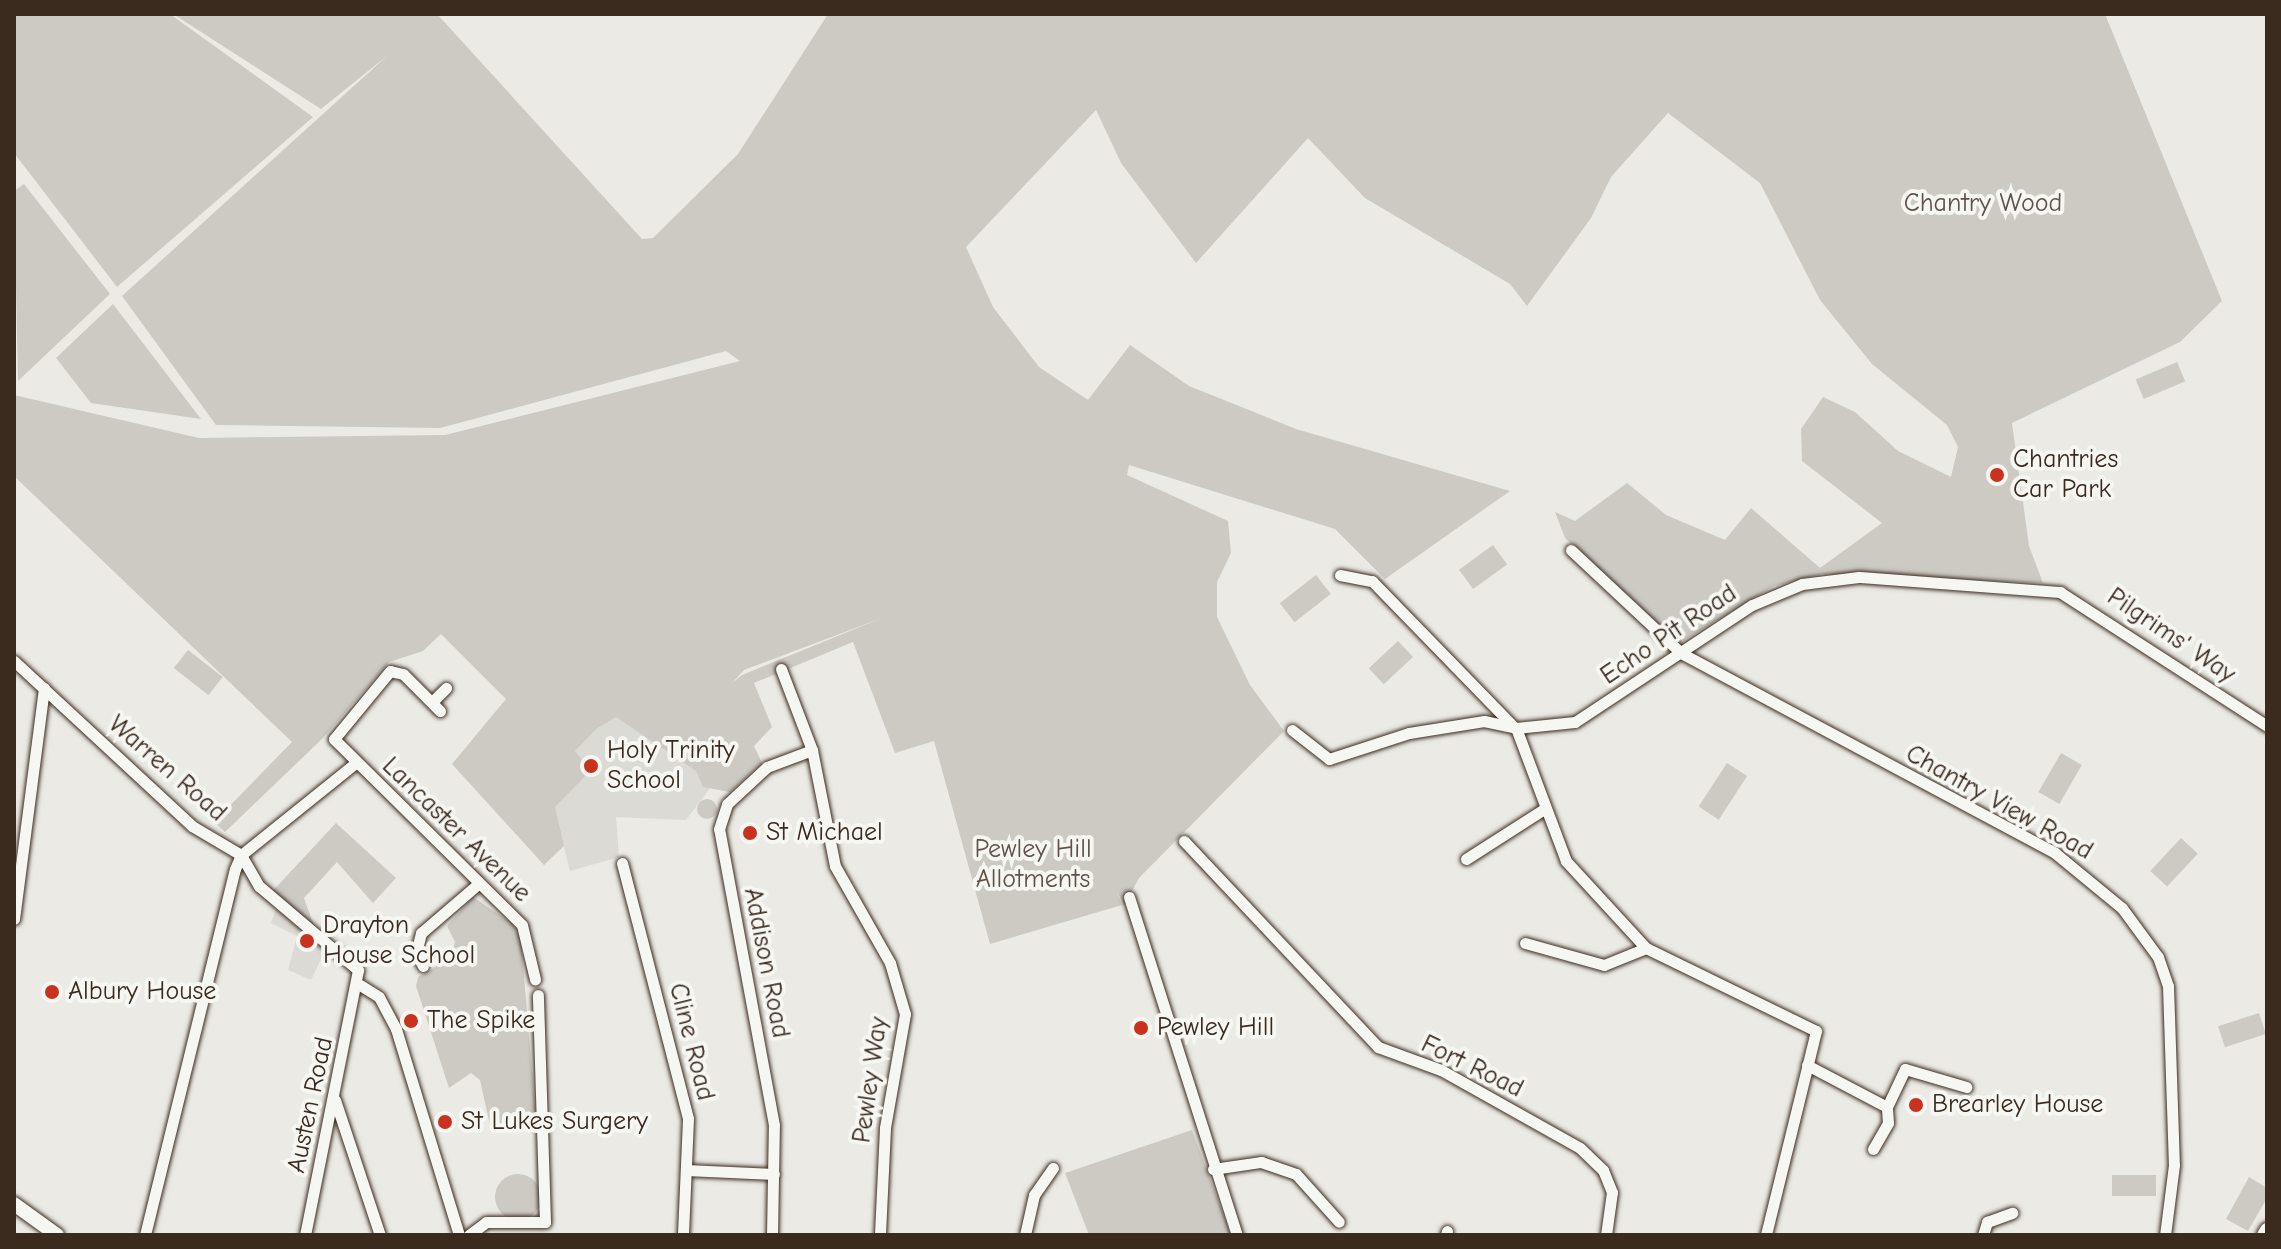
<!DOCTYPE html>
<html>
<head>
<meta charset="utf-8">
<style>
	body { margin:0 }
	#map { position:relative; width:2281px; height:1249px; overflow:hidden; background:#ebeae5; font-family:"Comic Neue",sans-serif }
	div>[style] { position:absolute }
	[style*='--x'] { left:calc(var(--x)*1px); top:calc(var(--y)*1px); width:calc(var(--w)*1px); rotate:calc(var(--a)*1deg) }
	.built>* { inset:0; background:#dcdad4 }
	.green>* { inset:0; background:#cdcac4; transform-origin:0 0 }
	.round { border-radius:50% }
	.roads { filter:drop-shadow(0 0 2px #3b2a1e) drop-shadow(0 0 2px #3b2a1e) }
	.minor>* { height:11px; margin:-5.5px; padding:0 5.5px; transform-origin:5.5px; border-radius:5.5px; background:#f6f6f2 }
	.major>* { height:14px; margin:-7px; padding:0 7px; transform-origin:7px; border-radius:7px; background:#f6f6f2 }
	.dots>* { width:22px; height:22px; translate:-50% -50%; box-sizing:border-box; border:4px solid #f6f6f2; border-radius:50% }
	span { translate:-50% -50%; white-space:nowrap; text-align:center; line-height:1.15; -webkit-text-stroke:8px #f6f6f2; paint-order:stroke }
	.park-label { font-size:26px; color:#605248 }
	.poi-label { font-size:26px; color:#3b2a1e }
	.left { translate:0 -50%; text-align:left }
	.street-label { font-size:26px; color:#3b2a1e }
	.frame { position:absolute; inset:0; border:16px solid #3b2a1e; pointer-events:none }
</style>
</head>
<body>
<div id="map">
	<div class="built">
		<i style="clip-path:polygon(551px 677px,718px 778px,686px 820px,616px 817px,619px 857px,570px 871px,554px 808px)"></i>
		<i style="clip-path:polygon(276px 909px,327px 947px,311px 980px,288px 970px,297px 936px,271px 923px)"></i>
	</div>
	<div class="green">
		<i style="clip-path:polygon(14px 14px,170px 14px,313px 117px,117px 287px,14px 153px)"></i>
		<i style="clip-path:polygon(evenodd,173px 14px,437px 14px,642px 239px,653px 238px,738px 154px,828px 14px,2105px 14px,2222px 301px,2180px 342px,2012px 423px,2029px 546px,2043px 583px,1822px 574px,1774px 586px,1679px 643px,1565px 538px,1555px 512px,1575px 521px,1627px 483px,1666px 515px,1725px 540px,1751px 508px,1820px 568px,1882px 523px,1802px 461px,1801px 429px,1823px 397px,1855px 412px,1898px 451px,1951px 477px,1958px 447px,1947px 425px,1872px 364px,1820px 300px,1760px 183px,1668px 113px,1611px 177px,1591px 218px,1527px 306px,1510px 284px,1365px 198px,1308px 138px,1196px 263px,1121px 163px,1096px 110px,966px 247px,993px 307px,1039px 367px,1088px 400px,1130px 345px,1189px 386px,1296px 429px,1510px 491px,1385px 579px,1335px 529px,1129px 465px,1127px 475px,1228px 521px,1231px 553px,1217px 582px,1217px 617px,1250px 685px,1284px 731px,1139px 878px,1124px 906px,1117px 892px,1122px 905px,990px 944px,934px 741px,895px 753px,853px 642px,754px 683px,772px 727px,754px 746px,762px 763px,730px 792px,703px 787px,696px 771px,616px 717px,596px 729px,575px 751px,590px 771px,555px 807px,564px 846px,544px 865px,452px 764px,506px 699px,441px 634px,423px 651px,389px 662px,323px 738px,225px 832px,214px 822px,292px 742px,14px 476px,14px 395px,199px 438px,445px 435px,740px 361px,726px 351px,440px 428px,216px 425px,122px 296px,388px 55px,321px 109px,173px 14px,882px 618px,742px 675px,732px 683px,744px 670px,882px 618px)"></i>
		<i style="clip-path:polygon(24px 184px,110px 294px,18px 381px,14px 191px)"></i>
		<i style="clip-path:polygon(113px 304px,201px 419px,91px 403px,56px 358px)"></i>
		<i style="left:2177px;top:362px;width:21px;height:45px;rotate:67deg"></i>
		<i style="left:1493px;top:545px;width:24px;height:42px;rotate:54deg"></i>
		<i style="left:1316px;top:575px;width:24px;height:46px;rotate:52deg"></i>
		<i style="left:1398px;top:641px;width:22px;height:40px;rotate:47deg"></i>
		<i style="left:188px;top:650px;width:44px;height:23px;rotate:38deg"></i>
		<i style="left:2061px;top:753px;width:24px;height:45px;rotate:30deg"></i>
		<i style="left:1727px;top:763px;width:24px;height:52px;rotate:33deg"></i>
		<i class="round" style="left:697px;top:799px;width:20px;height:20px"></i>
		<i style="clip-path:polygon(336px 823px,396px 878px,373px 903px,337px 862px,304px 898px,317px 934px,269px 895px)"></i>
		<i style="left:2181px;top:838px;width:23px;height:45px;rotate:43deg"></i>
		<i style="clip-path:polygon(473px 897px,513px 924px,521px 941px,537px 1130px,491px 1130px,480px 1080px,471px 1073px,449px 1088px,416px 986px,418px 977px,451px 958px,455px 942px,447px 926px)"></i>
		<i style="left:2259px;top:1013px;width:22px;height:43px;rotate:72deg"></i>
		<i style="clip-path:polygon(1192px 1130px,1231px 1235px,1089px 1235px,1065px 1173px)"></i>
		<i class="round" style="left:495px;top:1174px;width:46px;height:46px"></i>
		<i style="left:2112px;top:1175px;width:44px;height:21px"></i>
		<i style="clip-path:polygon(2249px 1177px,2267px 1188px,2267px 1198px,2248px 1231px,2226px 1219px)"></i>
	</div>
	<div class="roads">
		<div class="minor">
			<i style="--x:1571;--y:550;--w:151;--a:43.1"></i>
			<i style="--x:1681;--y:653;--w:424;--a:28.1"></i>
			<i style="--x:2055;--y:853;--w:87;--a:39.4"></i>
			<i style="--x:2122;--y:908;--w:61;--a:53.7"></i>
			<i style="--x:2158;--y:957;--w:31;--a:71"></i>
			<i style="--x:2168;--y:986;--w:179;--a:88.1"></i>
			<i style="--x:2174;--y:1165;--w:71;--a:97.3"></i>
			<i style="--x:1340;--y:575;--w:33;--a:11"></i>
			<i style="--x:1372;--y:581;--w:205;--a:45.8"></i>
			<i style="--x:14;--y:661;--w:243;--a:42.8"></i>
			<i style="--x:192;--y:826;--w:57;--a:30.6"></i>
			<i style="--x:241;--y:855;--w:36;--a:60"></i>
			<i style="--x:259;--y:886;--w:130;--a:40.3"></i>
			<i style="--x:358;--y:970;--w:270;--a:101.3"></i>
			<i style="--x:781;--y:669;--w:87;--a:69.1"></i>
			<i style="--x:812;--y:750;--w:118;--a:78.8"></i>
			<i style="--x:835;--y:866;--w:112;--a:60.4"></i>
			<i style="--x:890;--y:963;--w:53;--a:73.6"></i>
			<i style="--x:905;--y:1014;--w:116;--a:100"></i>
			<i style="--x:885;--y:1128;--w:107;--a:92.7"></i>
			<i style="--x:432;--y:702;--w:20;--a:-45"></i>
			<i style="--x:440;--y:711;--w:52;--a:-135"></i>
			<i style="--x:403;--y:674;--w:13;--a:-167"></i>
			<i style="--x:390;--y:671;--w:88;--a:129.5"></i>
			<i style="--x:334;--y:739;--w:264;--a:44.7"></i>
			<i style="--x:522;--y:925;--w:56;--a:76.5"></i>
			<i style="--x:1516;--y:728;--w:142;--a:69.4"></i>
			<i style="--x:1566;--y:861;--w:118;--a:47.4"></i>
			<i style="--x:1646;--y:948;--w:189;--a:26"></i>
			<i style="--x:1816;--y:1031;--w:210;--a:103.8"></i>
			<i style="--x:1292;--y:730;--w:47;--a:38.1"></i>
			<i style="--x:1329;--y:759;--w:84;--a:-18"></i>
			<i style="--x:1409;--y:733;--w:76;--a:-9.1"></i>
			<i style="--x:1484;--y:721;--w:33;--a:12"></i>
			<i style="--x:1516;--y:728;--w:59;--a:-5.8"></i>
			<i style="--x:1575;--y:722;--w:212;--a:-33.5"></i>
			<i style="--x:1752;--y:605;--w:54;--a:-22.8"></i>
			<i style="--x:1802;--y:584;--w:57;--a:-7"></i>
			<i style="--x:1859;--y:577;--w:202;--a:4.3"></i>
			<i style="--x:2060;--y:592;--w:247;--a:32.9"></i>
			<i style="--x:1184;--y:841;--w:283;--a:46.7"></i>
			<i style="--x:1378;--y:1047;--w:67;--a:20.1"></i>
			<i style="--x:1441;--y:1070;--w:159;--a:29.3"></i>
			<i style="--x:1580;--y:1148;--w:32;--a:44"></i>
			<i style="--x:1603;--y:1170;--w:24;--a:68"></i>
			<i style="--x:1612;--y:1192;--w:43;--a:97.9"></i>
			<i style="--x:1466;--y:859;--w:93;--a:-32.7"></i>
			<i style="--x:622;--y:863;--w:264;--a:75.5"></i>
			<i style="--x:688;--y:1119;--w:116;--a:92.5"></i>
			<i style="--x:1129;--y:897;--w:355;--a:72.3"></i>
			<i style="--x:14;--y:919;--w:233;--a:-82.6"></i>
			<i style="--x:1525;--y:943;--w:82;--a:15.6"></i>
			<i style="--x:1604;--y:965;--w:45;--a:-22"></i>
			<i style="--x:423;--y:966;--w:15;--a:-118"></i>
			<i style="--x:416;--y:953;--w:21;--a:-76"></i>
			<i style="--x:421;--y:933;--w:75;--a:-40.7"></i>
			<i style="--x:360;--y:985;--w:22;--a:32"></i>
			<i style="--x:379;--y:997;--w:36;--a:62"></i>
			<i style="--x:396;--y:1029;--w:215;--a:73"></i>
			<i style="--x:1807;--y:1065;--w:90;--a:27.7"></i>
			<i style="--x:1887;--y:1107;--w:42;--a:-64.7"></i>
			<i style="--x:1905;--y:1069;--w:64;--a:16.4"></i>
			<i style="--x:335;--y:1100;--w:142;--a:71.6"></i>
			<i style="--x:1873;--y:1149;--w:30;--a:-60"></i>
			<i style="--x:1888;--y:1123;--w:16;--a:-94"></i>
			<i style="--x:1213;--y:1169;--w:49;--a:-8.3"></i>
			<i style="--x:1261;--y:1162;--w:37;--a:19"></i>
			<i style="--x:1296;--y:1174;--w:64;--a:48.1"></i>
			<i style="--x:686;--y:1170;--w:88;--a:2.6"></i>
			<i style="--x:145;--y:1235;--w:377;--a:-76.2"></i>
			<i style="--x:235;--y:869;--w:15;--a:-67"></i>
			<i style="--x:241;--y:855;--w:145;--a:-38.8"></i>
			<i style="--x:469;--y:1235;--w:21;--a:-37"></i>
			<i style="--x:486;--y:1222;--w:59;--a:0"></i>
			<i style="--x:545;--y:1222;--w:227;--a:-91.8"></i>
			<i style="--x:772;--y:1235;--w:110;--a:-89"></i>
			<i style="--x:774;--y:1125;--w:301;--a:-100.5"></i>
			<i style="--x:719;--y:829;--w:26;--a:-72"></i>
			<i style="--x:727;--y:804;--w:54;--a:-42.8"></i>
			<i style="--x:767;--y:767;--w:48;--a:-20.7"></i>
			<i style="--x:1025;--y:1235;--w:41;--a:-77.3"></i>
			<i style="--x:1034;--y:1195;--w:33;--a:-55"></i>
			<i style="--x:1446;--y:1235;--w:4;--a:-76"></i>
			<i style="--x:1983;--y:1235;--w:14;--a:-73"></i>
			<i style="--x:1987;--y:1222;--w:27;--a:-20"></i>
		</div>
		<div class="major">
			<i style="--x:14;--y:1204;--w:53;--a:35.8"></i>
			<i style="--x:2264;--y:1235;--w:6;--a:-59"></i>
		</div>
	</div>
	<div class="dots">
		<i style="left:1997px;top:475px;background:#c8321e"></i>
		<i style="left:591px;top:766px;background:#c8321e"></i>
		<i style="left:750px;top:833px;background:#c8321e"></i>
		<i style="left:307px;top:941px;background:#c8321e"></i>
		<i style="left:52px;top:992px;background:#c8321e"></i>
		<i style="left:411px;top:1021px;background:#c8321e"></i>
		<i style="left:1141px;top:1028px;background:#c8321e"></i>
		<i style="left:1916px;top:1105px;background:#c8321e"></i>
		<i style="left:445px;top:1122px;background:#c8321e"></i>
	</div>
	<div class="park-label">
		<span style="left:1983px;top:204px">Chantry Wood</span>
		<span style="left:1033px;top:865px">Pewley Hill<br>Allotments</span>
	</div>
	<div class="poi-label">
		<span class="left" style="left:2013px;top:475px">Chantries<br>Car Park</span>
		<span class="left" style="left:607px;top:766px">Holy Trinity<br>School</span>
		<span class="left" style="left:766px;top:833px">St Michael</span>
		<span class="left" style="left:323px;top:941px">Drayton<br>House School</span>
		<span class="left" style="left:68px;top:992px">Albury House</span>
		<span class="left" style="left:427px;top:1021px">The Spike</span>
		<span class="left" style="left:1157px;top:1028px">Pewley Hill</span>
		<span class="left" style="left:1932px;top:1105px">Brearley House</span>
		<span class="left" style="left:461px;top:1122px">St Lukes Surgery</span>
	</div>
	<div class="street-label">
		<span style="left:1669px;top:635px;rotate:-34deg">Echo Pit Road</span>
		<span style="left:2171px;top:636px;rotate:34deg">Pilgrims' Way</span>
		<span style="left:167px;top:769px;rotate:41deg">Warren Road</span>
		<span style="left:1999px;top:803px;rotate:29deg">Chantry View Road</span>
		<span style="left:456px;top:830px;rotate:44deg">Lancaster Avenue</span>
		<span style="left:766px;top:963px;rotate:79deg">Addison Road</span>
		<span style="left:691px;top:1042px;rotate:76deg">Cline Road</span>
		<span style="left:1472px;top:1067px;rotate:26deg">Fort Road</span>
		<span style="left:871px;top:1080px;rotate:-82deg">Pewley Way</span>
		<span style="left:311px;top:1105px;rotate:-78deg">Austen Road</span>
	</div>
	<div class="frame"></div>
</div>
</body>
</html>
